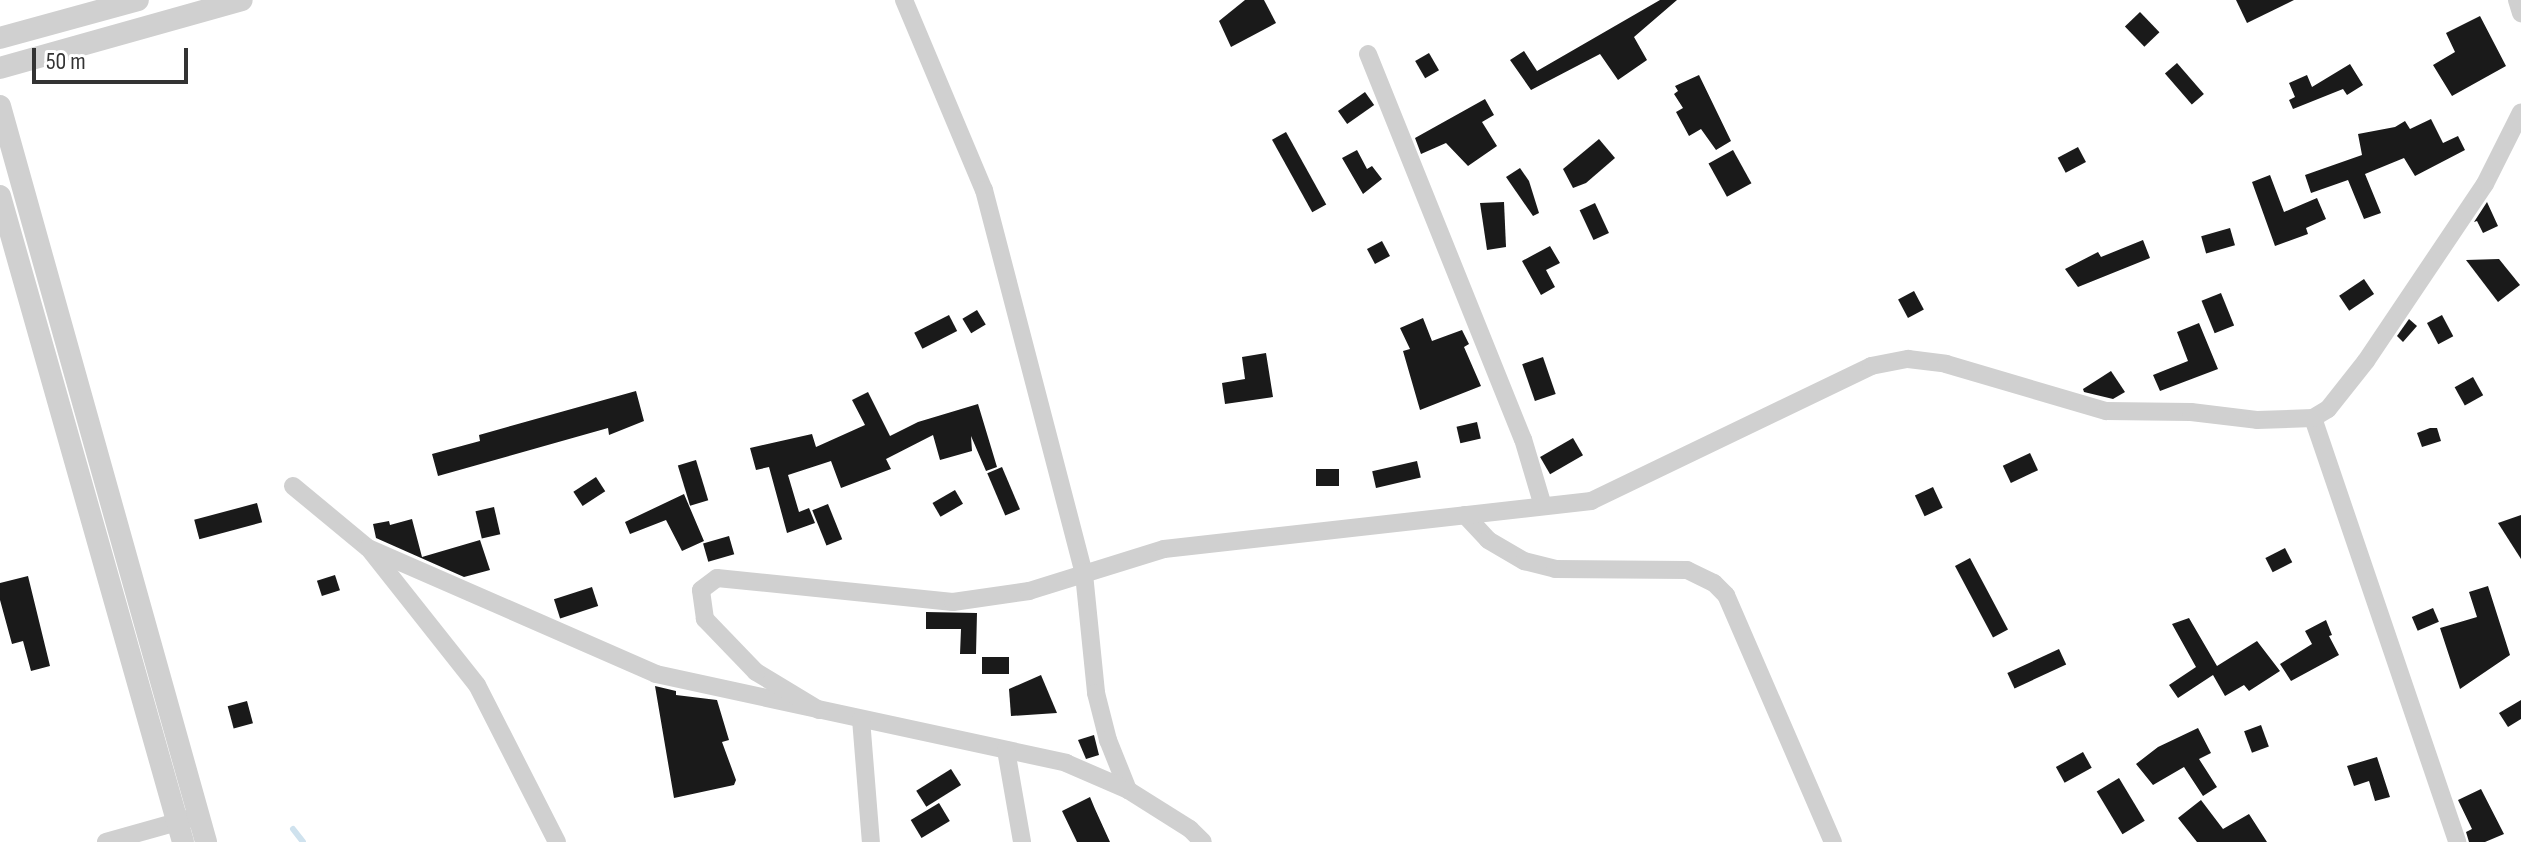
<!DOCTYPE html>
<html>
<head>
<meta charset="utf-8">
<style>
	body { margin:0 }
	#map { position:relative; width:2521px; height:842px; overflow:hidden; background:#fff; font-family:"Sofia Sans Condensed",sans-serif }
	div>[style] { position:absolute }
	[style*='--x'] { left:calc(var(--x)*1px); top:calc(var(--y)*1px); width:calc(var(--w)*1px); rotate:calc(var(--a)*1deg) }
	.stream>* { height:6px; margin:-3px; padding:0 3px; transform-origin:3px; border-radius:3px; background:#cfe2ee }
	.building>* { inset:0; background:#1a1a1a; transform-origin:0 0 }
	.minor>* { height:18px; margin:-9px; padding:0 9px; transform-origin:9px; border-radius:9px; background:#d0d0d0 }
	.tertiary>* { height:22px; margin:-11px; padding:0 11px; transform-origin:11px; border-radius:11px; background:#d0d0d0 }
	span { translate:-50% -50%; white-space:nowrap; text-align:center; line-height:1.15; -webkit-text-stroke:8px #fff; paint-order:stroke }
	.scale { position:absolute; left:32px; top:48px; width:156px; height:36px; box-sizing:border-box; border:4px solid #333; border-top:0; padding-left:10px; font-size:24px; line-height:28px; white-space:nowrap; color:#333; -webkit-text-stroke:6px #fff; paint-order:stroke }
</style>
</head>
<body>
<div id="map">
	<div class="stream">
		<i style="--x:293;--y:829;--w:16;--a:52"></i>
	</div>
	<div class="building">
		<i style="clip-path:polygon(1245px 0,1264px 0,1276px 23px,1231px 47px,1219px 21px)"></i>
		<i style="clip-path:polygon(1660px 0,1677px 0,1634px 37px,1647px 60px,1618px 80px,1600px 54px,1531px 90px,1510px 60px,1524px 51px,1537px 71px)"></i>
		<i style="clip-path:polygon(2236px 0,2294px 0,2247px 23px)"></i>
		<i style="left:2140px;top:12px;width:28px;height:21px;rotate:46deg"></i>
		<i style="clip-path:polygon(2480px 16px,2506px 66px,2452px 96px,2433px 65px,2455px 52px,2446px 33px)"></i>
		<i style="left:1429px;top:53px;width:20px;height:16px;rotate:60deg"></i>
		<i style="left:2177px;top:63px;width:41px;height:16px;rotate:49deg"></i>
		<i style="clip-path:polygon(2350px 64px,2363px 85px,2347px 95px,2343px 89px,2293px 109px,2289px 100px,2295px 97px,2289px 83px,2307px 75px,2312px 87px)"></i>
		<i style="clip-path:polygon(1699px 75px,1731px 141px,1716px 150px,1701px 129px,1689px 136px,1676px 112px,1683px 108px,1674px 94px,1678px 91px,1675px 86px)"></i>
		<i style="left:1365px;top:92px;width:16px;height:33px;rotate:55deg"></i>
		<i style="clip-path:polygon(1485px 99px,1494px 115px,1482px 122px,1497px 146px,1468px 166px,1446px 143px,1421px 154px,1415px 138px)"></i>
		<i style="clip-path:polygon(2431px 119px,2443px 143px,2458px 136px,2465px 150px,2415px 176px,2404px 158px,2365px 174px,2381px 213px,2364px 219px,2348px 180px,2311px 193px,2305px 175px,2362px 155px,2358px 134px,2395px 127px,2405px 121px,2410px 129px)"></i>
		<i style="left:1286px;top:132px;width:83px;height:16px;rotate:61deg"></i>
		<i style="clip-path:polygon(1599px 139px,1615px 158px,1586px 183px,1573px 188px,1563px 169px)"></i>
		<i style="left:2078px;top:147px;width:17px;height:23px;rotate:62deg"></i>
		<i style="clip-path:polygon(1357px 150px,1367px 169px,1372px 166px,1382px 179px,1363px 194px,1342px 158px)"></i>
		<i style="left:1733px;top:150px;width:38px;height:28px;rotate:61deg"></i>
		<i style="clip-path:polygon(1520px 168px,1529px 181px,1539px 213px,1533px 216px,1506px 177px)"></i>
		<i style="clip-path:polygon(2270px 175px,2284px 212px,2317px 198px,2326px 219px,2306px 228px,2308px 234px,2275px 246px,2252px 182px)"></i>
		<i style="clip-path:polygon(1504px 202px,1506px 247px,1487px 250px,1480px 203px)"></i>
		<i style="clip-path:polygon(2487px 202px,2498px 226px,2483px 233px,2477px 221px,2474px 222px)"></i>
		<i style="left:1595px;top:203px;width:33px;height:17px;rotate:65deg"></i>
		<i style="left:2230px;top:228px;width:18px;height:30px;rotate:74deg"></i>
		<i style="clip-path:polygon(2143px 240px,2150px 258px,2078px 287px,2065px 269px,2098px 252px,2101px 257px)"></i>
		<i style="left:1382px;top:241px;width:17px;height:17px;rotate:62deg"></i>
		<i style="clip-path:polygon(1550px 246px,1560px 263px,1546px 270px,1555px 287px,1541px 295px,1522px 261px)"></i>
		<i style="clip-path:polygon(2499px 259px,2520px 285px,2498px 302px,2466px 260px)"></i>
		<i style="left:2364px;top:279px;width:18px;height:30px;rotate:56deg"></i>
		<i style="left:1914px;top:291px;width:21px;height:18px;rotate:62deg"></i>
		<i style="left:2221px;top:293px;width:35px;height:21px;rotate:68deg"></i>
		<i style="left:977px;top:310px;width:17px;height:17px;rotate:59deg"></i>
		<i style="left:949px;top:315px;width:18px;height:39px;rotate:63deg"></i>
		<i style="left:2442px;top:315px;width:24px;height:17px;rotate:62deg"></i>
		<i style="clip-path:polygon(1423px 318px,1432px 341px,1462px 330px,1469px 344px,1464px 347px,1481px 386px,1420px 410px,1403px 351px,1410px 349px,1400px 328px)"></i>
		<i style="clip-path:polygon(2409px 319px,2417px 326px,2403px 342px,2397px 336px)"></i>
		<i style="clip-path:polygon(2199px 323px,2218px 369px,2160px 391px,2153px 375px,2188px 361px,2177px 332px)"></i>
		<i style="clip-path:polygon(1266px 353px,1273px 397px,1225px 404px,1222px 383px,1245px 379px,1242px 357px)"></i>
		<i style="left:1543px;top:357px;width:39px;height:22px;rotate:71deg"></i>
		<i style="clip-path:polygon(2111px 371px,2125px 392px,2113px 399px,2084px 392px,2083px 389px)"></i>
		<i style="left:2473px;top:377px;width:21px;height:21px;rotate:61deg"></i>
		<i style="clip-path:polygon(636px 391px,644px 421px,609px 435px,608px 428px,438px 476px,432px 454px,480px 441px,479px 435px)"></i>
		<i style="clip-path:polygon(868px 392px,890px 436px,918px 422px,978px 404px,997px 467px,986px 471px,971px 436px,972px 451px,940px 460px,933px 435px,886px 459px,891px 469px,841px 488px,831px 461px,788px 475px,799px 512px,809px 508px,815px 523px,787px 533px,769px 467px,756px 470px,750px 448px,812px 434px,816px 447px,865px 425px,852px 400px)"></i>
		<i style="left:1477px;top:422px;width:17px;height:21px;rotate:77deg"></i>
		<i style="clip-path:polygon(2430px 428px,2437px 428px,2441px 441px,2422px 447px,2417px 433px)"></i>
		<i style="left:1573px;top:438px;width:20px;height:38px;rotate:60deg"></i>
		<i style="left:2030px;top:453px;width:19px;height:30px;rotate:65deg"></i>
		<i style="left:696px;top:460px;width:42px;height:19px;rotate:73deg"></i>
		<i style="left:1417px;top:461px;width:17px;height:46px;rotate:77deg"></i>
		<i style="left:1002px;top:467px;width:46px;height:16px;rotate:67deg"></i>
		<i style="left:1339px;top:469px;width:17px;height:23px;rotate:90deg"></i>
		<i style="left:596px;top:477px;width:17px;height:27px;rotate:57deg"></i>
		<i style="left:1933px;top:487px;width:23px;height:20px;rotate:65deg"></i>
		<i style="left:955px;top:490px;width:16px;height:26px;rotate:60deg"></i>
		<i style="clip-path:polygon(684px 494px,704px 541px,682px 551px,666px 520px,630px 534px,625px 522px)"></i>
		<i style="left:257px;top:503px;width:20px;height:65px;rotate:75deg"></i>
		<i style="left:828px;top:504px;width:38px;height:17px;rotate:68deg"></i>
		<i style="left:494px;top:507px;width:28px;height:19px;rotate:77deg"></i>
		<i style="clip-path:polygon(2521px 515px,2521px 559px,2498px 523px)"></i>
		<i style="clip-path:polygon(412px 519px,422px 557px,480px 540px,490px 570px,464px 577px,376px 538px,373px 524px,389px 521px,390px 525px)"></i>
		<i style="left:729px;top:536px;width:19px;height:27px;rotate:74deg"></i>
		<i style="left:2285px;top:548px;width:16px;height:22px;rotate:63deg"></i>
		<i style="left:1970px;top:558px;width:81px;height:17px;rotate:62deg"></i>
		<i style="left:335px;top:575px;width:16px;height:19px;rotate:72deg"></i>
		<i style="clip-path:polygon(28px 576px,50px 666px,31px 671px,23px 641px,12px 644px,0 600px,0 583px)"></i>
		<i style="clip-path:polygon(2488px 586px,2510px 655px,2460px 689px,2440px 628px,2477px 617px,2469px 592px)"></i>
		<i style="left:592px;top:587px;width:20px;height:40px;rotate:72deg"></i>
		<i style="left:2433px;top:608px;width:15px;height:23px;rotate:67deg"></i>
		<i style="clip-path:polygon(926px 612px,977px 613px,976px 654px,960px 654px,961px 629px,926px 629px)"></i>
		<i style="clip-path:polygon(2189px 618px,2217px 666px,2257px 641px,2280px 671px,2249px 691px,2244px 685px,2225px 696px,2213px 675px,2178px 698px,2169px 685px,2196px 667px,2172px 624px)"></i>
		<i style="clip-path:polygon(2326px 620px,2332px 635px,2329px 636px,2339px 655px,2291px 681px,2280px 664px,2312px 644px,2305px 631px)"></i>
		<i style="left:2059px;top:649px;width:17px;height:57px;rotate:65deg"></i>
		<i style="left:982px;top:657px;width:27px;height:17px"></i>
		<i style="clip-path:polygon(1041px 675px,1057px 713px,1011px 716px,1009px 689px)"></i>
		<i style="clip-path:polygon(655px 686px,676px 691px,676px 695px,717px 700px,729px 740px,722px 742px,736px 780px,734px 785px,674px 798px)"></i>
		<i style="clip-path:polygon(2521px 700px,2521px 719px,2508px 727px,2499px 713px)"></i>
		<i style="left:247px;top:701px;width:23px;height:20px;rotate:75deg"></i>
		<i style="left:2261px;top:725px;width:23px;height:18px;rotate:70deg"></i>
		<i style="clip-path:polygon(2198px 728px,2211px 753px,2199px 759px,2217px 787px,2203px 796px,2184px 767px,2153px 785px,2136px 764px,2158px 747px)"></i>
		<i style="clip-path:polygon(1094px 735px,1099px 755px,1086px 759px,1078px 740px)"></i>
		<i style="left:2083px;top:752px;width:18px;height:31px;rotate:61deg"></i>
		<i style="clip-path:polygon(2377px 757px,2390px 797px,2375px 801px,2369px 781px,2354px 786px,2347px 766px)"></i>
		<i style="left:951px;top:769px;width:19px;height:41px;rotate:58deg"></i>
		<i style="left:2119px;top:778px;width:50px;height:26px;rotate:59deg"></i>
		<i style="clip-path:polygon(2481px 789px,2504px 834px,2485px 842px,2469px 842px,2466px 832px,2472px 829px,2458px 800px)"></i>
		<i style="clip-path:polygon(1090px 797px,1095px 809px,1110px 842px,1077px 842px,1062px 811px)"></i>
		<i style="clip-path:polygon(2201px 800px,2223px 829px,2249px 814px,2267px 842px,2197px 842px,2178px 818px)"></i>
		<i style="left:939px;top:803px;width:21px;height:33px;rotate:59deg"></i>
	</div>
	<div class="minor">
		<i style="--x:904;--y:0;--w:206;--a:67.2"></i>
		<i style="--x:984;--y:190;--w:397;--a:75.4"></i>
		<i style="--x:1084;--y:574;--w:120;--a:84.2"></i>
		<i style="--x:1096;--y:693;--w:49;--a:75.7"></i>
		<i style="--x:1108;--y:740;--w:54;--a:68.2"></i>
		<i style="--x:2517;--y:0;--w:14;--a:73"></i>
		<i style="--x:1368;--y:54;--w:415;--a:68.1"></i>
		<i style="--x:1523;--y:439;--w:70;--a:73.4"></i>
		<i style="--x:2313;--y:418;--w:448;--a:71.2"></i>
		<i style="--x:293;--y:486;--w:97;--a:39.6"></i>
		<i style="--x:368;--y:548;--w:314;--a:23.6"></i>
		<i style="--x:656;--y:674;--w:420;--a:12.2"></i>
		<i style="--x:1066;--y:763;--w:68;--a:23.5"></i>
		<i style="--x:1128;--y:790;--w:73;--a:32.2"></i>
		<i style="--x:1190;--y:829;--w:18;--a:45"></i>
		<i style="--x:1465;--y:515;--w:34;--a:47"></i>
		<i style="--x:1488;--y:540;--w:42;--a:30.3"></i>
		<i style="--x:1524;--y:561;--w:32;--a:14"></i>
		<i style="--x:1555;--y:569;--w:132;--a:0.4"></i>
		<i style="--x:1687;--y:570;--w:30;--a:26"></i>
		<i style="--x:1714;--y:583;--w:17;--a:45"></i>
		<i style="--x:1726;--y:595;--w:269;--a:66.6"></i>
		<i style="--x:370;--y:550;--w:172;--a:51.6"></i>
		<i style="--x:477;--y:685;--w:176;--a:63"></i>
		<i style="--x:819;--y:710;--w:74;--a:-148.9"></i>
		<i style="--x:756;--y:672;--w:74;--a:-133.9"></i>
		<i style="--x:705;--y:619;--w:29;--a:-98"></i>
		<i style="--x:701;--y:590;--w:20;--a:-37"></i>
		<i style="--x:717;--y:578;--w:237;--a:5.8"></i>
		<i style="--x:953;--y:602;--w:77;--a:-8.2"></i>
		<i style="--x:1029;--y:591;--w:141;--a:-17.3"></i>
		<i style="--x:1164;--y:549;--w:430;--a:-6.4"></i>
		<i style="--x:1591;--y:501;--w:311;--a:-25.7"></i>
		<i style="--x:1871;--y:366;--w:38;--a:-11"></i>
		<i style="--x:1908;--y:359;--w:38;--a:7"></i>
		<i style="--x:1946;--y:364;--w:167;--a:16.4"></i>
		<i style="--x:2106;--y:411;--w:85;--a:0.7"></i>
		<i style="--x:2191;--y:412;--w:66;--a:6.9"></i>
		<i style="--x:2257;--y:420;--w:56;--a:-2"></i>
		<i style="--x:2313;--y:418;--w:17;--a:-31"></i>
		<i style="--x:2328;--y:409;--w:61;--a:-51.6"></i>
		<i style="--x:2366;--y:361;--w:213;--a:-56.1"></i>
		<i style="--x:2485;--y:184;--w:80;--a:-63.4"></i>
		<i style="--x:861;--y:719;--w:123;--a:85.4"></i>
		<i style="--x:1006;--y:750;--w:93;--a:80.1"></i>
		<i style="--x:106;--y:842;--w:85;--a:-15.7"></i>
	</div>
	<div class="tertiary">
		<i style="--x:0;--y:38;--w:143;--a:-15.4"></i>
		<i style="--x:0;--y:68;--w:251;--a:-15.7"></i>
		<i style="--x:0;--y:106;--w:764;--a:74.36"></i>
		<i style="--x:0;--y:196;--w:671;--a:74.18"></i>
	</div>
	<div class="scale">50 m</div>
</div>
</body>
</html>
